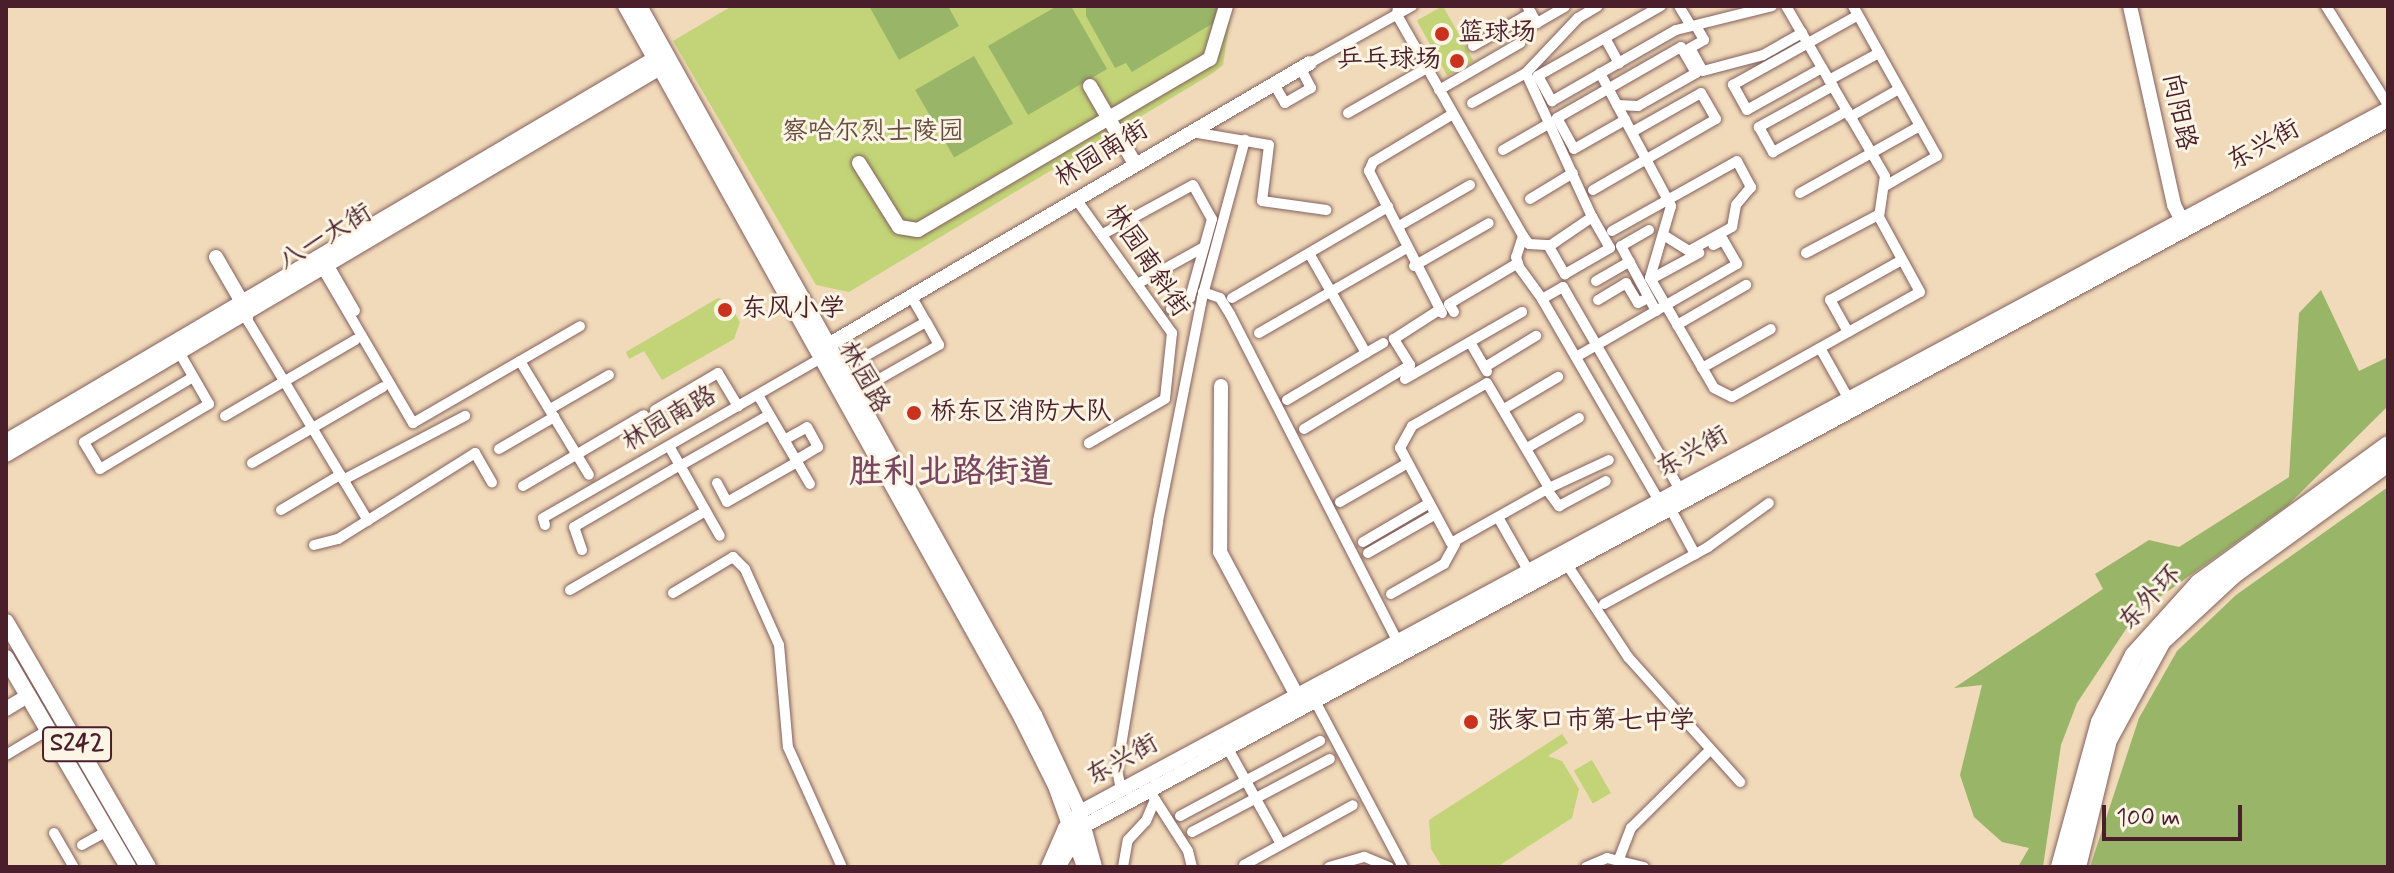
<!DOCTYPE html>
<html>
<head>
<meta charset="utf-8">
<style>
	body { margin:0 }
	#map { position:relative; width:2394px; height:873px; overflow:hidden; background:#f1daba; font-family:Mynerve,"LXGW WenKai TC",sans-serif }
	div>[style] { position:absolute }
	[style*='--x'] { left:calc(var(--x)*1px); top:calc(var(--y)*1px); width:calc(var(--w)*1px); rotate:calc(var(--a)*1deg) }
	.green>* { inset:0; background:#c2d477; transform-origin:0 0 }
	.forest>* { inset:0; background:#99b668; transform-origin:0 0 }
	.roads { filter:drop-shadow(0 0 2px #84605d) drop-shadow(0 0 2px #84605d) }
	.street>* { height:10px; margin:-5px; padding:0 5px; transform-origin:5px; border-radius:5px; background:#fff }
	.secondary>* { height:14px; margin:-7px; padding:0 7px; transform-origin:7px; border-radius:7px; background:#fff }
	.primary>* { height:16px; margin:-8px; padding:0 8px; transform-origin:8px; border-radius:8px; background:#fff }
	.highway>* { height:18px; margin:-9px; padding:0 9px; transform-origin:9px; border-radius:9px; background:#fff }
	.dots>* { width:22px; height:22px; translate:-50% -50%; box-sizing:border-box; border:4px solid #fcf5e5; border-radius:50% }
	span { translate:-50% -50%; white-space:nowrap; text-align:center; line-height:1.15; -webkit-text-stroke:6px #fcf5e5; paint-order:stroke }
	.shield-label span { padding:2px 6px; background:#fcf5e5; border:2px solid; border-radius:6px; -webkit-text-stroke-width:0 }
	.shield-label { font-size:24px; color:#4a1f2b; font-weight:700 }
	.poi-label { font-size:26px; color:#4a1f2b }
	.left { translate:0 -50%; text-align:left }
	.right { translate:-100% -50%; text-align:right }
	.street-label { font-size:26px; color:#4a1f2b }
	.park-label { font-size:26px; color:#684c3e }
	.district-label { font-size:34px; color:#7a4761; font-weight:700 }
	.frame { position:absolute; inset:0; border:8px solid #4a1f2b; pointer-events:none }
	.scale { position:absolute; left:2102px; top:805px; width:140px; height:36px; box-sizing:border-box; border:4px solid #4a1f2b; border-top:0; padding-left:10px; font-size:24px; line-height:28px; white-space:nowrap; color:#4a1f2b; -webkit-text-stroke:6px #fcf5e5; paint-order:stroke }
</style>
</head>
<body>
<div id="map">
	<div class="green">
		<i style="clip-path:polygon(732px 6px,1232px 6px,1223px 65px,1213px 73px,849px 292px,816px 285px,673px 41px)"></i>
		<i style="left:1443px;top:6px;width:63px;height:30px;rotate:61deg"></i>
		<i style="clip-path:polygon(718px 298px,727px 300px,740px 322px,734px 339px,662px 380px,644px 351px,629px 359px,626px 352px)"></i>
		<i style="clip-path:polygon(1562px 734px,1568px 743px,1548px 756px,1562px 761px,1579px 789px,1572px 818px,1497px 867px,1442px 867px,1431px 849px,1429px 820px)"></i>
		<i style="left:1592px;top:760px;width:38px;height:21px;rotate:60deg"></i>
	</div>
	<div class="forest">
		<i style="clip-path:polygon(869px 6px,948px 6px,959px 26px,899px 60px)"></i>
		<i style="clip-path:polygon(1057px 6px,1071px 6px,1107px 69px,1028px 115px,988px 46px)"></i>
		<i style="clip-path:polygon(1086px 6px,1223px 6px,1220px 19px,1132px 72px,1126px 63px,1115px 68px,1086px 16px)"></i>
		<i style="left:974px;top:56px;width:78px;height:68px;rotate:60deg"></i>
		<i style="clip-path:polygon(2321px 290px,2359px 371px,2388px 357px,2388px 406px,2287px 506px,2136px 614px,2077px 703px,2061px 745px,2043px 867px,2018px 867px,2029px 848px,2002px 842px,1974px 817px,1960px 775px,1982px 685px,1954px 688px,2103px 589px,2095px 574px,2149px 540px,2179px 547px,2289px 477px,2299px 313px)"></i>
		<i style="clip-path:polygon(2388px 487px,2388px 867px,2090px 867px,2139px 718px,2177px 651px,2236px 595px)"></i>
	</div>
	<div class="roads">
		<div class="street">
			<i style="--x:1398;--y:6;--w:9;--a:96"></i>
			<i style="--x:1397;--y:15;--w:254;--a:60.3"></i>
			<i style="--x:1523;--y:236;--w:22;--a:108"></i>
			<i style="--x:1516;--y:257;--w:10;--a:73"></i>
			<i style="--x:1519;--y:267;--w:39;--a:54"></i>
			<i style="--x:1661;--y:6;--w:142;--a:150.4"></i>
			<i style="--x:1538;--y:76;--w:29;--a:61"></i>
			<i style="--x:1552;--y:101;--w:143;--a:-29.8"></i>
			<i style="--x:1676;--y:30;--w:99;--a:-14"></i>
			<i style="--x:1679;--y:6;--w:23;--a:59"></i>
			<i style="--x:1853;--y:6;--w:172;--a:60.8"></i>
			<i style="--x:1937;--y:156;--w:60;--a:150"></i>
			<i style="--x:2326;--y:6;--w:117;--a:57.9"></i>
			<i style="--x:1531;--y:13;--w:12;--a:59"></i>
			<i style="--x:1537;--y:23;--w:32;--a:-30"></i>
			<i style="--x:1696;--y:26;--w:16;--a:60"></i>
			<i style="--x:1704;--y:40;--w:16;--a:150"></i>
			<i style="--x:1690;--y:48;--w:26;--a:61"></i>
			<i style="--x:1703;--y:71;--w:62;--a:-14.9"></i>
			<i style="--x:1763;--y:55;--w:45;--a:-29.4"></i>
			<i style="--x:1605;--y:38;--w:29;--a:61"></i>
			<i style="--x:1473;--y:46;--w:67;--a:-29.6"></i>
			<i style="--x:1531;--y:13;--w:8;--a:-120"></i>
			<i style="--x:1310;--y:63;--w:117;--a:-29.2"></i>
			<i style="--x:1822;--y:68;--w:86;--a:150.8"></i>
			<i style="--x:1747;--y:110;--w:29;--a:-119"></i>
			<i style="--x:1733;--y:85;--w:143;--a:-29.2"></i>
			<i style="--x:1600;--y:73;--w:151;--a:61.9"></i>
			<i style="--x:1671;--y:206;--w:75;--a:106.3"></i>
			<i style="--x:1650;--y:278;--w:127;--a:59.8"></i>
			<i style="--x:1714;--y:388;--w:20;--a:27"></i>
			<i style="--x:1732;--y:397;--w:215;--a:-29.2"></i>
			<i style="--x:1920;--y:292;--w:85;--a:-118.7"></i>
			<i style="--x:1879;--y:217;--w:41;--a:-81.7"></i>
			<i style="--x:1885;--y:176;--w:197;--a:-120.2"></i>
			<i style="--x:1829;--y:80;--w:57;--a:-28.4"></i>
			<i style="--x:1274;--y:84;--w:22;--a:60"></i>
			<i style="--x:1285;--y:103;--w:30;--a:-30"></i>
			<i style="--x:1311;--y:88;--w:21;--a:-118"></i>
			<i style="--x:1833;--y:86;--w:85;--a:151"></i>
			<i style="--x:1759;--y:127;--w:29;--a:61"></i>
			<i style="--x:1773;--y:152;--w:85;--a:-29"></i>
			<i style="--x:1439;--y:90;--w:94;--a:-30.1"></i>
			<i style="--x:1472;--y:103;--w:62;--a:-29.1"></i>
			<i style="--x:1617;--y:105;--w:21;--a:3"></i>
			<i style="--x:1638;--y:106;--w:67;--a:-29.6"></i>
			<i style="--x:1696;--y:73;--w:30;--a:-120"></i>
			<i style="--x:1681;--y:47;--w:143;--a:150.2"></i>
			<i style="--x:1557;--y:118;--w:35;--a:61"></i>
			<i style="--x:1574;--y:149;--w:59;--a:-29.6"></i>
			<i style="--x:1348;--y:113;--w:91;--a:-29.7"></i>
			<i style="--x:1850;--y:117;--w:56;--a:-29.7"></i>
			<i style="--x:1192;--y:132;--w:78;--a:9.6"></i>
			<i style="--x:1269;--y:145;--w:56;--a:97.1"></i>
			<i style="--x:1262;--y:201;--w:65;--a:8"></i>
			<i style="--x:1503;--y:150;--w:54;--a:-29.9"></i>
			<i style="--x:1593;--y:190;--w:142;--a:-30"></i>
			<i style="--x:1716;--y:119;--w:30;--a:-120"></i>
			<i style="--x:1701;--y:93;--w:79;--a:150.5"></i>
			<i style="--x:1800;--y:193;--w:137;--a:-29.2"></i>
			<i style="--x:1076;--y:199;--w:165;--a:54.4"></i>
			<i style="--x:1172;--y:333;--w:66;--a:96.1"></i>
			<i style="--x:1165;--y:399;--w:88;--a:149.9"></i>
			<i style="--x:1530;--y:199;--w:50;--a:-31.2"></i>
			<i style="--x:1399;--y:226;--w:82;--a:-30"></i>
			<i style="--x:1649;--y:230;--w:32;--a:150"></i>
			<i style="--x:1621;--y:246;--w:74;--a:61.7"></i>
			<i style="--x:1612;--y:231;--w:143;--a:-29.2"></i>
			<i style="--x:1737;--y:161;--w:30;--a:62"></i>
			<i style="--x:1751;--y:187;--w:23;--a:130"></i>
			<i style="--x:1736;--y:205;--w:22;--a:100"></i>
			<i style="--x:1732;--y:227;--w:49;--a:150.8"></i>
			<i style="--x:1689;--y:251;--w:31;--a:-148"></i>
			<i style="--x:1103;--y:234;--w:102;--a:-28.6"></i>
			<i style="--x:1193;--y:185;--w:39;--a:61"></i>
			<i style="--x:1212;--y:219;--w:82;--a:105.6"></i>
			<i style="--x:1190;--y:298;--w:22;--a:150"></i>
			<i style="--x:1523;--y:236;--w:10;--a:53"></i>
			<i style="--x:1529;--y:244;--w:22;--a:3"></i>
			<i style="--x:1551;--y:245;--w:50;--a:-34.3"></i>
			<i style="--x:1592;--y:217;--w:158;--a:-114.6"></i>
			<i style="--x:1526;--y:73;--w:76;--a:-46.6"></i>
			<i style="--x:1578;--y:18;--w:23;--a:-31"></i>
			<i style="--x:1548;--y:245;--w:34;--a:60"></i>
			<i style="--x:1565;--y:274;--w:52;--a:-30"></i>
			<i style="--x:1610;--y:248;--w:36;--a:-120"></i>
			<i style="--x:1806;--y:253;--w:81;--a:-27.8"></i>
			<i style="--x:328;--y:264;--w:54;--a:60.1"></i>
			<i style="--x:1414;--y:266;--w:86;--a:-29.8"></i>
			<i style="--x:322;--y:268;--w:180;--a:59.6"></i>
			<i style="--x:413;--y:423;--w:193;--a:-30.1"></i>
			<i style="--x:1651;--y:279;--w:55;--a:-28.4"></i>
			<i style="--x:1596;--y:281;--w:39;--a:-30"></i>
			<i style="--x:1139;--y:283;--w:74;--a:-29"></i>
			<i style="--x:1203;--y:292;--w:18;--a:19"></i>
			<i style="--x:1220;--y:298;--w:19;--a:58"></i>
			<i style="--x:1230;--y:314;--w:373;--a:62.9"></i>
			<i style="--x:1232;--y:298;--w:181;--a:-30.3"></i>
			<i style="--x:1598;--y:300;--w:33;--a:-31"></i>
			<i style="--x:1626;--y:283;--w:23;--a:59"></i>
			<i style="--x:1638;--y:303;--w:11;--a:-27"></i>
			<i style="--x:248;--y:312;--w:9;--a:90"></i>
			<i style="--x:248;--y:321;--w:233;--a:59"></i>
			<i style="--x:1454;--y:312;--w:9;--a:-122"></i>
			<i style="--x:1449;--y:304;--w:80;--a:-30.7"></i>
			<i style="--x:1442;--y:313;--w:160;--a:-117.2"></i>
			<i style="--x:1369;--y:171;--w:10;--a:-66"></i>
			<i style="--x:1373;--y:162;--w:93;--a:-31"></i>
			<i style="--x:1677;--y:325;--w:80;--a:-30.1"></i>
			<i style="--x:1848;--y:332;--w:37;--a:-119"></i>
			<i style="--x:1830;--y:300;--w:82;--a:-29.1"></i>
			<i style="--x:1259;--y:333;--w:168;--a:-29.9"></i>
			<i style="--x:1470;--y:342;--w:34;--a:60"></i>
			<i style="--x:1820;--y:348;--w:55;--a:60.6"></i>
			<i style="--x:179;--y:352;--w:60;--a:60"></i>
			<i style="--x:209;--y:404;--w:127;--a:149.2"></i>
			<i style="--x:100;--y:469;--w:31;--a:-121"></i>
			<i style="--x:84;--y:442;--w:127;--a:-30.8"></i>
			<i style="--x:1366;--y:353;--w:20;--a:-30"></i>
			<i style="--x:1576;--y:357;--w:186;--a:-30"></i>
			<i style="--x:1737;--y:264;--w:28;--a:-120"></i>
			<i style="--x:1723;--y:240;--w:11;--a:153"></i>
			<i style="--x:520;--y:361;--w:133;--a:58.8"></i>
			<i style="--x:1485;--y:367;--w:60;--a:-31.3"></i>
			<i style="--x:1702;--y:368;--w:79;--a:-29.5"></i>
			<i style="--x:873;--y:376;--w:21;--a:-121"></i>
			<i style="--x:862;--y:358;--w:73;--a:-29.4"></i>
			<i style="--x:926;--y:322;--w:30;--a:-120"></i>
			<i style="--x:1405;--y:379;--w:135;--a:-29.8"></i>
			<i style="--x:1487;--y:383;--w:122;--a:59.4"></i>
			<i style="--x:1549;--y:488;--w:112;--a:150.7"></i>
			<i style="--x:1451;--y:543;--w:108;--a:-118.2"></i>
			<i style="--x:1400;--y:448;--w:25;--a:-61"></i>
			<i style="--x:1412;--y:426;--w:86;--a:-29.8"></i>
			<i style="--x:758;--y:395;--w:103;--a:59.7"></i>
			<i style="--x:875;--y:400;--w:16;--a:-120"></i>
			<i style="--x:867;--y:386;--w:83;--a:-29.7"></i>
			<i style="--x:939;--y:345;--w:26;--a:-119"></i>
			<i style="--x:1287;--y:400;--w:92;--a:-30.7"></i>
			<i style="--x:1366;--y:353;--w:115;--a:-119.7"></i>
			<i style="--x:550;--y:409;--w:68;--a:-30"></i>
			<i style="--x:1504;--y:409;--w:63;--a:-30.7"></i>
			<i style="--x:655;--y:410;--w:73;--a:-30.4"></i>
			<i style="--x:718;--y:373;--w:39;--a:59"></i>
			<i style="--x:225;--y:416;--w:151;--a:-30.3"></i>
			<i style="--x:1304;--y:429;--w:124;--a:-31.1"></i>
			<i style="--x:1410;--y:365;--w:31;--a:-122"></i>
			<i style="--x:1394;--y:339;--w:54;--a:-32.8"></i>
			<i style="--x:784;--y:440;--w:26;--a:-29"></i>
			<i style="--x:807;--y:427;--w:23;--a:61"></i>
			<i style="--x:818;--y:447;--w:26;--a:149"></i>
			<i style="--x:669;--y:446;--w:103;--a:60.5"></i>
			<i style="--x:1527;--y:448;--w:60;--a:-30"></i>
			<i style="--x:499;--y:449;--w:64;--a:-30.2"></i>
			<i style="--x:252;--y:463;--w:151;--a:-30.1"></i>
			<i style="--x:685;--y:463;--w:97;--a:-29.7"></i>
			<i style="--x:343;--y:480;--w:138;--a:-27.7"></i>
			<i style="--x:717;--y:483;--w:21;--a:62"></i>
			<i style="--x:727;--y:502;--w:81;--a:-29.7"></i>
			<i style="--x:523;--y:486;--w:140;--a:-30.4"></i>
			<i style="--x:1549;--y:488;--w:66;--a:-25"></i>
			<i style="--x:1548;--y:491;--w:19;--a:54"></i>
			<i style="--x:1559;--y:506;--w:53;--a:-28"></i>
			<i style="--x:1658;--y:499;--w:231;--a:-120.1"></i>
			<i style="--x:1542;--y:299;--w:24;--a:-30"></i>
			<i style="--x:1563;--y:287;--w:232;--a:60"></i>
			<i style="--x:1340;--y:502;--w:76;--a:-29.9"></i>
			<i style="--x:1669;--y:506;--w:55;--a:61.6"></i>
			<i style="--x:281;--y:510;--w:69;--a:-30.7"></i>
			<i style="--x:1499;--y:519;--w:59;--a:60.4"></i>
			<i style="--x:545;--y:525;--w:7;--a:-106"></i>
			<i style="--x:543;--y:518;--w:323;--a:-29.9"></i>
			<i style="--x:1363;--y:542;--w:75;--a:-30.3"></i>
			<i style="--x:314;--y:545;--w:25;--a:-14"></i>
			<i style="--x:338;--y:539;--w:162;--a:-32.1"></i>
			<i style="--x:475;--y:453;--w:34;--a:60"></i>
			<i style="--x:582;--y:550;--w:24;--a:-109"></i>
			<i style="--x:574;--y:527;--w:123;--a:-30.3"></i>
			<i style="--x:1368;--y:553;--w:76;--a:-29.9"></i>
			<i style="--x:1566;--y:563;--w:113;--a:56.6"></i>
			<i style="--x:1628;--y:657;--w:168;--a:48.1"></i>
			<i style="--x:570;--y:590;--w:157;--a:-30.2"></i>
			<i style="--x:673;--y:593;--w:70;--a:-31"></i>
			<i style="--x:733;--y:557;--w:17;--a:45"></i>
			<i style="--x:745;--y:569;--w:83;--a:65.9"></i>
			<i style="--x:779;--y:645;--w:102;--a:85"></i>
			<i style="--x:788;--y:747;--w:132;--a:65.8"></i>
			<i style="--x:1391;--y:594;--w:61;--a:-29.5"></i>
			<i style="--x:1444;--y:564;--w:23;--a:-61"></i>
			<i style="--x:1604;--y:604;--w:119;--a:-28.7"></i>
			<i style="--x:1708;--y:547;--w:75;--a:-35.8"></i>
			<i style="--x:1314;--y:699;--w:190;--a:62.1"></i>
			<i style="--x:1227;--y:747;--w:111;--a:60.9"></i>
			<i style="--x:6;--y:755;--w:49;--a:-30.8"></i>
			<i style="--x:1121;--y:790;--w:20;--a:-101"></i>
			<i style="--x:1117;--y:770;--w:252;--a:-80.6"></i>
			<i style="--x:1158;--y:521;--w:227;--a:-78.8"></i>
			<i style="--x:1202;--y:298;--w:164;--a:-74.8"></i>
			<i style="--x:1149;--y:790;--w:72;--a:57.4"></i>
			<i style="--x:1188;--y:851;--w:16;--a:76"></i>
			<i style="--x:1180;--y:816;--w:159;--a:-28.2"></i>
			<i style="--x:1192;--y:832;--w:156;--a:-27.9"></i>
			<i style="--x:54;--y:833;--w:39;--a:60"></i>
			<i style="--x:82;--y:845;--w:29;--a:-29"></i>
			<i style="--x:1619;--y:859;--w:33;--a:-69"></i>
			<i style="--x:1631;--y:828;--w:111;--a:-44.6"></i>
			<i style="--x:1244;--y:865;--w:124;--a:-28.8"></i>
			<i style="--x:1123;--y:867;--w:27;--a:-80"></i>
			<i style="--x:1128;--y:840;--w:26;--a:-47"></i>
			<i style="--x:1146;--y:821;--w:23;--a:-67"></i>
			<i style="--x:1329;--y:867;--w:37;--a:-16"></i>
			<i style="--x:1365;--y:857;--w:26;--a:23"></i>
			<i style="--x:1586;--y:867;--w:23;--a:-23"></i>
			<i style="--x:1607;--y:858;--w:38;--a:14"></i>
		</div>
		<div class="secondary">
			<i style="--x:625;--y:6;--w:812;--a:60.91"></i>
			<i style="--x:1020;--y:716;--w:78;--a:63.4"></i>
			<i style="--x:1055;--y:786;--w:86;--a:70.3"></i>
			<i style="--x:640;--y:6;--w:812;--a:60.88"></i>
			<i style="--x:1035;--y:715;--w:107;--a:65.1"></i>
			<i style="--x:1080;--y:812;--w:57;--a:74.7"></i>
			<i style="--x:2130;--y:6;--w:204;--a:77.5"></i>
			<i style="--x:2174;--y:205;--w:20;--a:63"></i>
			<i style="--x:1090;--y:86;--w:90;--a:60"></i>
			<i style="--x:859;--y:163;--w:75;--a:58"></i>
			<i style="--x:899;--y:227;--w:19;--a:9"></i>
			<i style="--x:918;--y:230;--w:338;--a:-30.4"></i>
			<i style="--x:1210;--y:59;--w:55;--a:-73.2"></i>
			<i style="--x:216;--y:257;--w:60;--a:60"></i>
			<i style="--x:823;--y:348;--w:564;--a:-30.34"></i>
			<i style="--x:1221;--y:386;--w:166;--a:90.3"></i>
			<i style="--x:1220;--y:552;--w:169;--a:61.8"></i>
			<i style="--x:6;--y:441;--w:762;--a:-30.54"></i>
			<i style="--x:6;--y:455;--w:768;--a:-30.61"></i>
			<i style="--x:6;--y:709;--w:26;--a:-31"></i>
			<i style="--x:1048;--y:867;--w:43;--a:-66.4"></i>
			<i style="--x:1065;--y:828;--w:22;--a:-47"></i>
			<i style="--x:1080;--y:812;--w:1485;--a:-28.26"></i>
			<i style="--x:1058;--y:867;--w:49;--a:-57.6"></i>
			<i style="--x:1084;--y:826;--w:1483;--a:-28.43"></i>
		</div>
		<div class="primary">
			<i style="--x:6;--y:622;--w:283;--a:59.9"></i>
			<i style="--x:6;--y:658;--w:242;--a:59.7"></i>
		</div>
		<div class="highway">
			<i style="--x:2060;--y:867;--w:150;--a:-74.6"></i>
			<i style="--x:2100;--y:722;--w:75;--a:-63.1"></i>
			<i style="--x:2134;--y:655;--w:97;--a:-47.9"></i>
			<i style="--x:2199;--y:583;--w:234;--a:-36.1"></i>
			<i style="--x:2077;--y:867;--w:131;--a:-76.3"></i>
			<i style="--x:2108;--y:740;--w:113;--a:-61.4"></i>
			<i style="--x:2162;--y:641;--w:97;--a:-42.9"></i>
			<i style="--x:2233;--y:575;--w:191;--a:-35.9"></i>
		</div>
	</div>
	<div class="dots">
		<i style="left:1442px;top:34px;background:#c8321e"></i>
		<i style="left:1457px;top:61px;background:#c8321e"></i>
		<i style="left:725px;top:310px;background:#c8321e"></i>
		<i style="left:914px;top:413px;background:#c8321e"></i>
		<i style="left:1471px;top:722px;background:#c8321e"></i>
	</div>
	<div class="shield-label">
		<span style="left:77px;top:744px">S242</span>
	</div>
	<div class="poi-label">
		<span class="left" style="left:1458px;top:34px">篮球场</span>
		<span class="right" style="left:1441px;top:61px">乒乓球场</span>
		<span class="left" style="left:741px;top:310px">东风小学</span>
		<span class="left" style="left:930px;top:413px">桥东区消防大队</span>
		<span class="left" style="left:1487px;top:722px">张家口市第七中学</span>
	</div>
	<div class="street-label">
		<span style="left:2178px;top:112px;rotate:78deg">向阳路</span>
		<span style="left:2264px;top:146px;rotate:-28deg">东兴街</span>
		<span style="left:1102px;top:155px;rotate:-31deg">林园南街</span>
		<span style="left:326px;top:238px;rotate:-31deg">八一大街</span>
		<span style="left:1146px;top:261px;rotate:56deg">林园南斜街</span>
		<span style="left:863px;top:378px;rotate:61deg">林园路</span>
		<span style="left:670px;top:420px;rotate:-30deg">林园南路</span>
		<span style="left:1693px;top:453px;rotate:-29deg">东兴街</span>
		<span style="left:2151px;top:599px;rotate:-47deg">东外环</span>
		<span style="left:1123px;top:761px;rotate:-29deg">东兴街</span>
	</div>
	<div class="park-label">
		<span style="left:873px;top:133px">察哈尔烈士陵园</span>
	</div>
	<div class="district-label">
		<span style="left:951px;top:473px">胜利北路街道</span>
	</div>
	<div class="frame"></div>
	<div class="scale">100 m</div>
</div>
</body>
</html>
